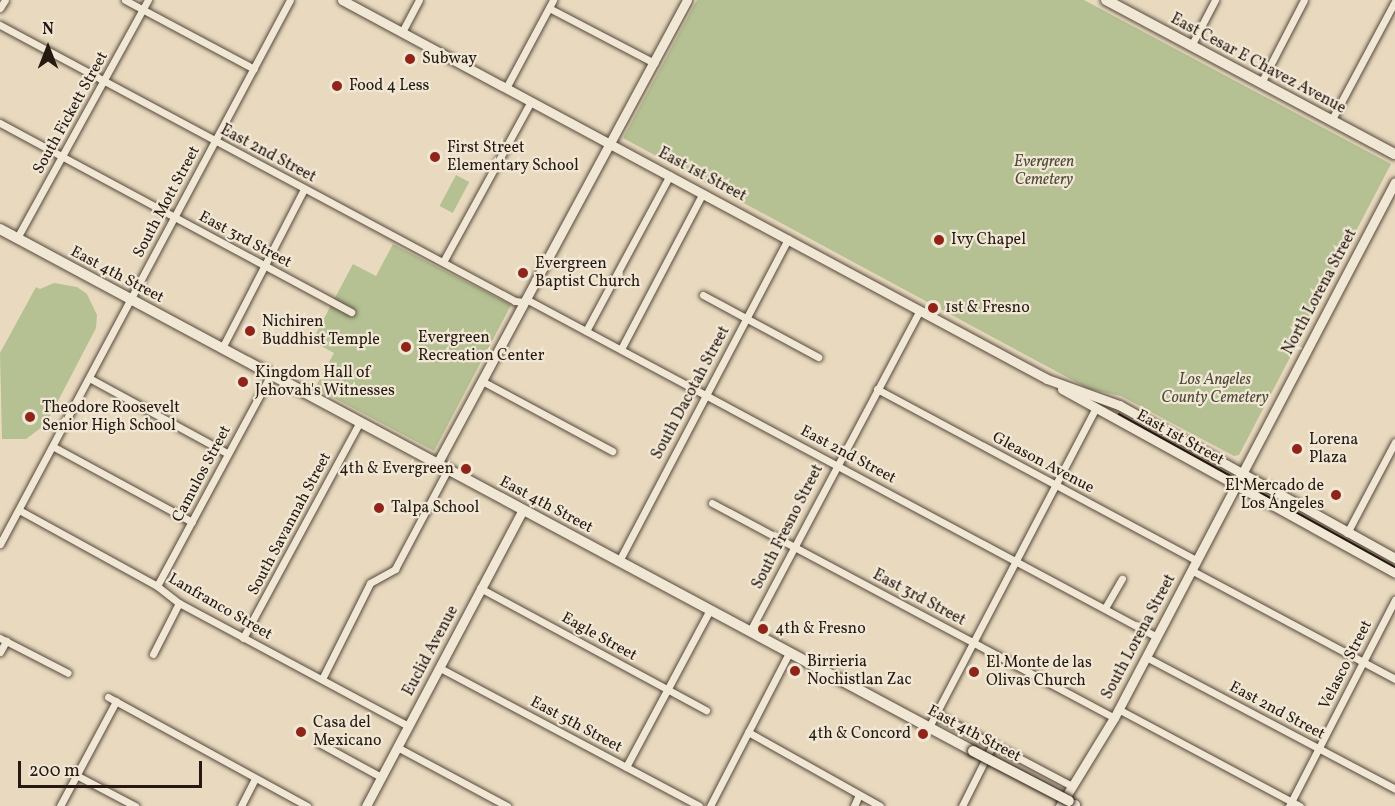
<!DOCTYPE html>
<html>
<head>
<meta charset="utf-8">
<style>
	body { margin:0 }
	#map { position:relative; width:1395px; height:806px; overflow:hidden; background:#e9dabf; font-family:Vollkorn,serif }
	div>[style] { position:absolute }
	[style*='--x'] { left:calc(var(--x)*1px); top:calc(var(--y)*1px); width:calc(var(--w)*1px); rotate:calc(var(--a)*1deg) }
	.green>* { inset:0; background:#b5c093; transform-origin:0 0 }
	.roads { filter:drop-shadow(0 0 2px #56493d) drop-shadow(0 0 2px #56493d) }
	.minor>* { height:7px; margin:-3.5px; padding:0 3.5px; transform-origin:3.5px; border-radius:3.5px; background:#f1e7d5 }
	.tertiary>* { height:9px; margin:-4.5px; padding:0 4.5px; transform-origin:4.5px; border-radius:4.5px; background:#f1e7d5 }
	.secondary>* { height:10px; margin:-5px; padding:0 5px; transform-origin:5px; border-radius:5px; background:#f1e7d5 }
	.tram>* { height:1.5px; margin:-0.75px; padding:0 0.75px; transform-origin:0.75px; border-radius:0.75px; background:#251912 }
	.bridges { filter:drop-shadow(0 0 2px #251912) drop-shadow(0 0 2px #251912) }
	.secondary-bridge>* { height:10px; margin:-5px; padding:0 5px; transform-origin:5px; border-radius:5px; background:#f1e7d5 }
	.dots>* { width:16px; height:16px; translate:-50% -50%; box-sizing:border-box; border:3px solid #f1e7d5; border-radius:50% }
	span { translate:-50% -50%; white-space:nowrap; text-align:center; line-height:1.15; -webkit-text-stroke:4.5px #f1e7d5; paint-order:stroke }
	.poi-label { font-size:16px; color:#251912 }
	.left { translate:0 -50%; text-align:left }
	.right { translate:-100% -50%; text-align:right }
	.street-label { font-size:16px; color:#251912 }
	.park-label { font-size:16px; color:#504b39; font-style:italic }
	.north { position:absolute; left:18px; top:18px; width:60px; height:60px; -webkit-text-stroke:4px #f1e7d5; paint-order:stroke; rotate:0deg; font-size:16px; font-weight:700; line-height:24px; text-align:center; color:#251912 }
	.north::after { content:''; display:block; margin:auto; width:21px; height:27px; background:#251912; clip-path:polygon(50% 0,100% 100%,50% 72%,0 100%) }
	.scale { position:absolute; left:18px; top:761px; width:184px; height:27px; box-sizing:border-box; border:3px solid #251912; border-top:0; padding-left:8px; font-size:18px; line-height:21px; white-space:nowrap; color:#251912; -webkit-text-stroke:4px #f1e7d5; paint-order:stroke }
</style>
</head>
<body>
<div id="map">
	<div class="green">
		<i style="clip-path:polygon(697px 0,1084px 0,1391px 164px,1239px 455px,1234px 456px,1121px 396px,1089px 389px,623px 138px)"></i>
		<i style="left:456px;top:175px;width:15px;height:35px;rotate:28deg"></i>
		<i style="clip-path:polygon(393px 244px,511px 305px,434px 451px,315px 388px,334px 353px,312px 341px,353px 264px,376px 276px)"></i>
		<i style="clip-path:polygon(54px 283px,77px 287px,87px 294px,97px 315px,96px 328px,46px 424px,26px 439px,2px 439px,0 353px,36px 287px,40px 289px)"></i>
	</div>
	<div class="roads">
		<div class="minor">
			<i style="--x:125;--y:0;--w:146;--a:28.1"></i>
			<i style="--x:0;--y:8;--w:9;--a:-58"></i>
			<i style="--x:549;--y:8;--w:119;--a:27.6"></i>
			<i style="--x:0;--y:25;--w:584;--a:28.19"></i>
			<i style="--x:515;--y:301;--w:9;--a:6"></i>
			<i style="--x:402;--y:32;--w:36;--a:-62"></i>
			<i style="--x:1191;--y:46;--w:52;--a:-62.4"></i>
			<i style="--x:1261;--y:83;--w:93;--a:-62.6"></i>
			<i style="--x:506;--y:88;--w:100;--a:-61.9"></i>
			<i style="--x:1331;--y:121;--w:136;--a:-61.9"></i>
			<i style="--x:0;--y:123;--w:399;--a:28.3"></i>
			<i style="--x:17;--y:238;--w:272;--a:-61.2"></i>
			<i style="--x:443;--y:262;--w:183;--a:-61.3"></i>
			<i style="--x:703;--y:295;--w:131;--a:28.3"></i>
			<i style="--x:526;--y:299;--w:716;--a:28.18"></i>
			<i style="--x:586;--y:331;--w:177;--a:-61.7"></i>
			<i style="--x:222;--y:348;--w:179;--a:-62.7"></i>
			<i style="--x:621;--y:349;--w:176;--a:-62.3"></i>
			<i style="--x:91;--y:379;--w:155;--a:28.6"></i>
			<i style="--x:482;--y:381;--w:148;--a:28.3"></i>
			<i style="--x:877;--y:389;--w:362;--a:28.2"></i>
			<i style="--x:54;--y:447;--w:157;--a:28.5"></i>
			<i style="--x:712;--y:503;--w:456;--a:28.1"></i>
			<i style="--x:19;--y:510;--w:158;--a:28.8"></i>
			<i style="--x:157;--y:586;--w:28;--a:38"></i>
			<i style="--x:179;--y:603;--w:260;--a:28.2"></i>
			<i style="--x:1347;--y:533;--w:103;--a:-62.2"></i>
			<i style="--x:0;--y:544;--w:616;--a:-61.94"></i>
			<i style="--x:619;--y:561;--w:364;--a:-62.3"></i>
			<i style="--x:1191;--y:570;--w:231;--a:28.1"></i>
			<i style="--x:157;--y:586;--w:241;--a:-61.7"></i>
			<i style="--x:480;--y:588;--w:257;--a:28.4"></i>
			<i style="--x:1105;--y:608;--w:34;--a:-60"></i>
			<i style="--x:750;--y:631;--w:363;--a:-62.1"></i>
			<i style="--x:0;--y:638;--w:76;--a:27.2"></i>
			<i style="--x:243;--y:638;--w:246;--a:-61.6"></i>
			<i style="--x:0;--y:652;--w:13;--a:-61"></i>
			<i style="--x:153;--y:654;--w:57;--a:-63"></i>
			<i style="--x:1146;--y:657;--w:282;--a:27.9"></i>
			<i style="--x:440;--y:668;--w:293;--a:28"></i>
			<i style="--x:322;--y:679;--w:107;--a:-63.4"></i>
			<i style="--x:370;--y:583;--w:29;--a:-29"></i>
			<i style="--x:395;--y:569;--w:113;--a:-62.1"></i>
			<i style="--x:108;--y:697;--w:227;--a:28.7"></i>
			<i style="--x:1118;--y:709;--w:206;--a:28.1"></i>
			<i style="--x:936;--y:714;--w:154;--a:27.9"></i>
			<i style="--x:929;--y:727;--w:360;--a:-62.4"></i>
			<i style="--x:748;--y:732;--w:151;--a:29.3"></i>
			<i style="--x:319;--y:743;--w:71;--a:28.7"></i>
			<i style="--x:397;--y:747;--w:125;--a:28.2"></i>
			<i style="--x:626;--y:767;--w:178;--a:-61.9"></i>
			<i style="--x:76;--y:775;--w:67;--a:27.7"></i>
			<i style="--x:60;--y:806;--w:119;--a:-61.9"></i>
			<i style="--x:241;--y:806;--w:31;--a:-63"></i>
			<i style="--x:710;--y:806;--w:172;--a:-62.7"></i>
			<i style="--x:854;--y:806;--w:12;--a:-66"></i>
			<i style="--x:962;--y:806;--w:69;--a:-63.4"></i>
			<i style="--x:1289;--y:806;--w:232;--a:-62.8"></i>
		</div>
		<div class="tertiary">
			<i style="--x:342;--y:0;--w:800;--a:28.26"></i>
			<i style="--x:1047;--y:379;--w:77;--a:19.9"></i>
			<i style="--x:1119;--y:405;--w:316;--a:29"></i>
			<i style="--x:1062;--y:389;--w:380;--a:28.9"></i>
			<i style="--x:437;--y:464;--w:527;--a:-61.68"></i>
			<i style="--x:366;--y:806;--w:335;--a:-62.1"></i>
			<i style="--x:1060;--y:806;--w:103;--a:-58.5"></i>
			<i style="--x:1114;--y:718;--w:605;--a:-62.33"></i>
		</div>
		<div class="secondary">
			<i style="--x:1106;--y:0;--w:327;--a:28.1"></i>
			<i style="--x:0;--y:229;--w:1104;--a:28.21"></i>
			<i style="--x:1075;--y:806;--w:1;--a:-90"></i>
		</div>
	</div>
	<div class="tram">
		<i style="--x:1119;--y:414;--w:316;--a:29"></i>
	</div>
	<div class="bridges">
		<div class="secondary-bridge">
			<i style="--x:973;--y:751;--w:108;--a:27.5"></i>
		</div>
	</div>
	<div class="dots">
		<i style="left:410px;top:59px;background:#8f2418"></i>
		<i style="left:337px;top:86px;background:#8f2418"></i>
		<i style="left:435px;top:157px;background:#8f2418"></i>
		<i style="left:939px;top:240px;background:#8f2418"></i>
		<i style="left:523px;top:273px;background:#8f2418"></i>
		<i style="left:933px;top:308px;background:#8f2418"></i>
		<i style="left:250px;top:331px;background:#8f2418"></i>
		<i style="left:406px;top:347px;background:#8f2418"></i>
		<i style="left:243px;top:382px;background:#8f2418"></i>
		<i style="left:30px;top:417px;background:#8f2418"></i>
		<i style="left:1297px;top:449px;background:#8f2418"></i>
		<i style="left:466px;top:469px;background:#8f2418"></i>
		<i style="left:1336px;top:495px;background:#8f2418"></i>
		<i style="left:379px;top:508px;background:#8f2418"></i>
		<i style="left:763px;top:629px;background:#8f2418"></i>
		<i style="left:795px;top:671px;background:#8f2418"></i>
		<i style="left:974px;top:672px;background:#8f2418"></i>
		<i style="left:301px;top:732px;background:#8f2418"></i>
		<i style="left:923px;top:734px;background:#8f2418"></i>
	</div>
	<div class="poi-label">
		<span class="left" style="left:422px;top:59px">Subway</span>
		<span class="left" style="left:349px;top:86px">Food 4 Less</span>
		<span class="left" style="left:447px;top:157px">First Street<br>Elementary School</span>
		<span class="left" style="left:951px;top:240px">Ivy Chapel</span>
		<span class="left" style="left:535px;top:273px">Evergreen<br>Baptist Church</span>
		<span class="left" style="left:945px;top:308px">1st &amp; Fresno</span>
		<span class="left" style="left:262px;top:331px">Nichiren<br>Buddhist Temple</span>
		<span class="left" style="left:418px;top:347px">Evergreen<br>Recreation Center</span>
		<span class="left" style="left:255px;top:382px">Kingdom Hall of<br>Jehovah's Witnesses</span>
		<span class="left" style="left:42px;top:417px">Theodore Roosevelt<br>Senior High School</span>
		<span class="left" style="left:1309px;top:449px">Lorena<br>Plaza</span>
		<span class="right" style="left:454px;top:469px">4th &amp; Evergreen</span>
		<span class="right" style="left:1324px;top:495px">El Mercado de<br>Los Ángeles</span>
		<span class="left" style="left:391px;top:508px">Talpa School</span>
		<span class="left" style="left:775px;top:629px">4th &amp; Fresno</span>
		<span class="left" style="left:807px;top:671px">Birrieria<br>Nochistlan Zac</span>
		<span class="left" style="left:986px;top:672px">El Monte de las<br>Olivas Church</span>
		<span class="left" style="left:313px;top:732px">Casa del<br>Mexicano</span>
		<span class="right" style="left:911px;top:734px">4th &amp; Concord</span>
	</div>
	<div class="street-label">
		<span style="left:1258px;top:64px;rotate:28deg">East Cesar E Chavez Avenue</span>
		<span style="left:71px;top:113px;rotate:-61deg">South Fickett Street</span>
		<span style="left:268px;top:154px;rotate:28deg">East 2nd Street</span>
		<span style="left:702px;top:175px;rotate:28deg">East 1st Street</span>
		<span style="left:167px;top:202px;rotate:-62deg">South Mott Street</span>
		<span style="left:245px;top:240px;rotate:28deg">East 3rd Street</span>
		<span style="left:117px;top:275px;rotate:28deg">East 4th Street</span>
		<span style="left:1320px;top:292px;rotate:-62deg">North Lorena Street</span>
		<span style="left:691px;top:393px;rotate:-62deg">South Dacotah Street</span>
		<span style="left:1180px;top:438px;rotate:29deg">East 1st Street</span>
		<span style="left:848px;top:455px;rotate:28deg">East 2nd Street</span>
		<span style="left:1043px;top:463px;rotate:28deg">Gleason Avenue</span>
		<span style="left:202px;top:474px;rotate:-62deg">Camulos Street</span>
		<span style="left:546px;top:505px;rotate:28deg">East 4th Street</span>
		<span style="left:290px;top:524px;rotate:-62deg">South Savannah Street</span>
		<span style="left:788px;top:527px;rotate:-63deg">South Fresno Street</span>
		<span style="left:919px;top:598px;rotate:28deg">East 3rd Street</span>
		<span style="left:220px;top:607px;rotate:30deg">Lanfranco Street</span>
		<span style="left:599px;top:637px;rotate:29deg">Eagle Street</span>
		<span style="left:1139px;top:637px;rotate:-62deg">South Lorena Street</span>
		<span style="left:431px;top:651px;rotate:-62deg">Euclid Avenue</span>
		<span style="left:1346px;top:665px;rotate:-63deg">Velasco Street</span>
		<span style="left:1277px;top:711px;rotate:28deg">East 2nd Street</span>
		<span style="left:576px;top:725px;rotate:28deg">East 5th Street</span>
		<span style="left:974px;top:734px;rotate:28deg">East 4th Street</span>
	</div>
	<div class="park-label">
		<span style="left:1044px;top:171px">Evergreen<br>Cemetery</span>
		<span style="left:1215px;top:389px">Los Angeles<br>County Cemetery</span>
	</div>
	<div class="north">N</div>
	<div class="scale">200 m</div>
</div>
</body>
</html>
